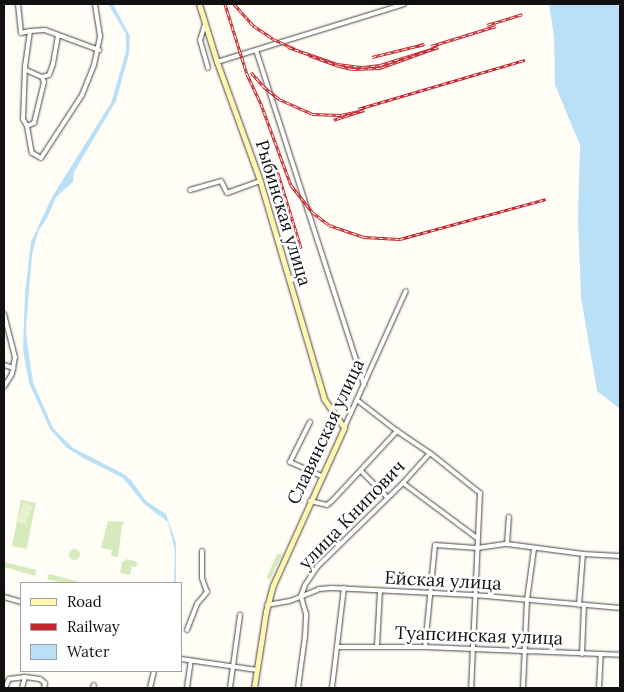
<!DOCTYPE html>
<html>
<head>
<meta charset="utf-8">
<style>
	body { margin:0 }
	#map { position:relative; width:624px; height:692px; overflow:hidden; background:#fffdf5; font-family:Lora,serif }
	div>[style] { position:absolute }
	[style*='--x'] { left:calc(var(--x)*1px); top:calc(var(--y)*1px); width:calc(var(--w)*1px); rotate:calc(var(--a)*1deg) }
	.green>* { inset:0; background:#d5ebbd; transform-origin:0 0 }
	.round { border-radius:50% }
	.pitch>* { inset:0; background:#e6f2cf; transform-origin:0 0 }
	.water>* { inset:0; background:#b9e0f7 }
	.roads { filter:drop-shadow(0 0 1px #444) drop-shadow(0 0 1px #444) }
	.street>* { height:4px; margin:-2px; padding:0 2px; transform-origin:2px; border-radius:2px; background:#fff }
	.secondary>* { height:5px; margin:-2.5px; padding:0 2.5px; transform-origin:2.5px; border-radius:2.5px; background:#fff6b0 }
	.rail>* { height:3px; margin-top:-1.5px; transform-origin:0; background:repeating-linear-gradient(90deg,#fff 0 4px,#c4262e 0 8px); box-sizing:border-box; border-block:1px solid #c4262e }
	span { translate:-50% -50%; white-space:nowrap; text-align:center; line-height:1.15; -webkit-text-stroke:5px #fff; paint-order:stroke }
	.street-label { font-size:18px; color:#111 }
	.frame { position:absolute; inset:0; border:5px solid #111; pointer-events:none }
	.legend { position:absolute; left:20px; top:582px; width:162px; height:90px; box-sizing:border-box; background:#fff; border:1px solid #a0a0a0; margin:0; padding:6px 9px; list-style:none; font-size:15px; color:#111 }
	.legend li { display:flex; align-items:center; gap:10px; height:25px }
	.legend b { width:25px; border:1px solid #a0a0a0 }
</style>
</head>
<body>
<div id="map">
	<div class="green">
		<i style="left:21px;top:500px;width:15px;height:47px;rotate:11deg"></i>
		<i style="clip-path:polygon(108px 521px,125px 522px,122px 525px,118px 557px,111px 556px,112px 550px,101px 548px)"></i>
		<i class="round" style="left:68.5px;top:548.5px;width:11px;height:11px"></i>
		<i style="clip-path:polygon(277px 554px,281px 554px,281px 557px,269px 581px,267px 577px)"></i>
		<i style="clip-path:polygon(127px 559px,138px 562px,136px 567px,132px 566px,130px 575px,120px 573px,122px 562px)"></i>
		<i style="clip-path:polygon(4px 562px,36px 570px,35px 576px,4px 567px)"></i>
		<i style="clip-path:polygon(49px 574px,84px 583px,57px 582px,47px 579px)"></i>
	</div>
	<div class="pitch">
		<i style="left:24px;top:503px;width:9px;height:20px;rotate:21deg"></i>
	</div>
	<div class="water">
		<i style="clip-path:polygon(108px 4px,113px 4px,130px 36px,129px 54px,116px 101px,74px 172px,73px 182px,56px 197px,48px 216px,38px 232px,32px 255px,26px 329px,27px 342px,33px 382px,53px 428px,73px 448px,122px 473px,131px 480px,146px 501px,166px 514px,176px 543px,176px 583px,174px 583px,175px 551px,168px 522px,144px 504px,123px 478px,83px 458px,66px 447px,50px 429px,29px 383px,23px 350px,25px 293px,31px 242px,52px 197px,111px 103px,126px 52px,126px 34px)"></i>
		<i style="clip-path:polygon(549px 4px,620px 4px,620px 409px,597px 391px,581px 297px,578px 218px,580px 145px,555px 85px,554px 37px)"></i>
	</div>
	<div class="roads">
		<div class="street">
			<i style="--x:18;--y:4;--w:29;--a:84"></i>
			<i style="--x:21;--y:33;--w:9;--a:-13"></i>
			<i style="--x:30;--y:31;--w:36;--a:98"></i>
			<i style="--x:25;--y:67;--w:52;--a:92.2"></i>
			<i style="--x:23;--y:119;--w:8;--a:60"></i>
			<i style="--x:27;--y:126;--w:27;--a:80"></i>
			<i style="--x:32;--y:153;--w:10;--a:29"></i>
			<i style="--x:41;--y:158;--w:75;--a:-56.9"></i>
			<i style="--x:82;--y:95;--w:32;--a:-68"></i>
			<i style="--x:94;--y:65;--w:30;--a:-78"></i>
			<i style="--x:100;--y:36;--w:32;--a:-99"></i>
			<i style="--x:205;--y:24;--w:17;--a:107"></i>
			<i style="--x:200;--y:40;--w:29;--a:74"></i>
			<i style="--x:30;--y:31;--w:15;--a:-4"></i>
			<i style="--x:45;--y:30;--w:58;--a:20.3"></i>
			<i style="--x:256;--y:50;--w:352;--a:72.1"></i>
			<i style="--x:217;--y:62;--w:196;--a:-17.2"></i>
			<i style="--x:26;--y:70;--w:17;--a:24"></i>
			<i style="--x:42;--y:77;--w:7;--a:-16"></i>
			<i style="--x:49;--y:75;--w:12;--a:-70"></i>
			<i style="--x:53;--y:64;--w:29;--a:-80"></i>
			<i style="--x:27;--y:126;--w:8;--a:-23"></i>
			<i style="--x:34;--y:123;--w:42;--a:-76.3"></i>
			<i style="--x:44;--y:82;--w:5;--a:-112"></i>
			<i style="--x:190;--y:190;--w:32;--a:-16"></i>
			<i style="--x:221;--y:181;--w:13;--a:63"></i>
			<i style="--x:227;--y:193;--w:35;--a:-20"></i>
			<i style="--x:4;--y:314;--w:44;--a:75.7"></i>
			<i style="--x:15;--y:357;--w:17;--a:100"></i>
			<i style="--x:12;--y:374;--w:15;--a:122"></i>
			<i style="--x:4;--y:365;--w:10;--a:17"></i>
			<i style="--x:357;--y:400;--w:51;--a:37.8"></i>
			<i style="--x:397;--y:431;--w:40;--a:34"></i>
			<i style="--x:430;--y:453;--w:64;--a:38.7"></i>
			<i style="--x:480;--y:493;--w:195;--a:92.6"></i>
			<i style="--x:310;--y:422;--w:45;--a:116.6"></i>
			<i style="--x:290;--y:462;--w:34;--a:24"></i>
			<i style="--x:344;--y:428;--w:150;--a:-65.7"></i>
			<i style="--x:361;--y:471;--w:38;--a:45"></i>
			<i style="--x:403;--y:483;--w:92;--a:36.6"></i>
			<i style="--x:310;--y:501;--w:17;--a:13"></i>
			<i style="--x:327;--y:505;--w:6;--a:-39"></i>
			<i style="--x:332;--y:501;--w:96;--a:-47.1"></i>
			<i style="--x:507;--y:544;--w:27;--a:-86"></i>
			<i style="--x:4;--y:597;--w:18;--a:16"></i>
			<i style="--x:267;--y:605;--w:23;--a:-10"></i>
			<i style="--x:290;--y:601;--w:31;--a:-22"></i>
			<i style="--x:319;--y:589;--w:13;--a:-4"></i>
			<i style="--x:332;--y:588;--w:142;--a:2.8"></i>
			<i style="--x:474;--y:595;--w:147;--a:5.1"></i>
			<i style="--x:579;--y:605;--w:51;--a:-85.5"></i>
			<i style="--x:187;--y:630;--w:28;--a:-69"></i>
			<i style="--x:197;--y:604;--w:16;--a:-50"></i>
			<i style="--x:207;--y:592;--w:15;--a:-110"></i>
			<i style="--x:202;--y:578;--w:27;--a:-90"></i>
			<i style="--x:377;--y:646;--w:55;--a:-86.9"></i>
			<i style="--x:337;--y:647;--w:88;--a:0"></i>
			<i style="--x:425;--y:647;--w:195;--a:2.3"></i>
			<i style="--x:425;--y:647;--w:102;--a:-84.4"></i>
			<i style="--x:435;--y:545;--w:42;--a:4.1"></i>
			<i style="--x:477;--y:548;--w:30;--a:-8"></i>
			<i style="--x:507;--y:544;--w:77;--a:7.5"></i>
			<i style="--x:583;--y:554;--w:37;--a:3"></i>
			<i style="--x:582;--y:654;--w:49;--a:-87.7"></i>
			<i style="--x:181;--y:659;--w:77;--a:8.2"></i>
			<i style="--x:5;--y:688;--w:10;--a:-66"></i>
			<i style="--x:9;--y:679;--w:16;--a:-7"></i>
			<i style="--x:22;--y:688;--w:11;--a:-75"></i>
			<i style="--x:25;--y:677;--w:15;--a:8"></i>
			<i style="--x:40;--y:679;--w:6;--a:39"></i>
			<i style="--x:45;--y:683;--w:5;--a:101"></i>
			<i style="--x:93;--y:688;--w:3;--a:-72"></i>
			<i style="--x:150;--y:688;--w:17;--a:-77"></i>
			<i style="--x:187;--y:688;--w:27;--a:-82"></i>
			<i style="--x:230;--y:688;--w:74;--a:-82.2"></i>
			<i style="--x:298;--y:688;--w:52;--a:-82.3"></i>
			<i style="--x:305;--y:636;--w:22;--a:-87"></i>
			<i style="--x:306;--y:614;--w:19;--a:-106"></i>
			<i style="--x:301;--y:596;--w:12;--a:-70"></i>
			<i style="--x:305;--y:585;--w:23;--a:-56"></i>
			<i style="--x:318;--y:566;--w:119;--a:-44.3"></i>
			<i style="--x:403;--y:483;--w:40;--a:-48"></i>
			<i style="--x:332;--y:688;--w:101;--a:-83.2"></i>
			<i style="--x:523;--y:688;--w:88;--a:-87.4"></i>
			<i style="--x:527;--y:600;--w:51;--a:-82.2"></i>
			<i style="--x:599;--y:688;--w:33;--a:-87"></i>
		</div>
		<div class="secondary">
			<i style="--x:199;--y:4;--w:61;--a:72.8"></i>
			<i style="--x:217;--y:62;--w:127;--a:70.1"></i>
			<i style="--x:260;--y:181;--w:227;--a:73.6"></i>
			<i style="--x:324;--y:399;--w:35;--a:55"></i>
			<i style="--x:344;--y:428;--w:172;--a:114.3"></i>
			<i style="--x:273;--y:585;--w:27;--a:105"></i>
			<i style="--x:266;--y:611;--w:78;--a:98.9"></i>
		</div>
	</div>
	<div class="rail">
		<i style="--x:225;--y:4;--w:73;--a:72.6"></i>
		<i style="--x:247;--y:74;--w:33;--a:65"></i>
		<i style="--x:261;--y:104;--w:86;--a:69.7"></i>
		<i style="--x:291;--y:185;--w:34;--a:52"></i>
		<i style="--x:312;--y:212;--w:21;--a:37"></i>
		<i style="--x:329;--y:225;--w:36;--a:19"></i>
		<i style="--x:363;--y:237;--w:37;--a:3"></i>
		<i style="--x:400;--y:239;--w:151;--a:-15.3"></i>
		<i style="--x:234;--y:4;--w:30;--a:48"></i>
		<i style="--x:254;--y:26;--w:23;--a:34"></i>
		<i style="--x:273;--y:39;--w:24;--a:24"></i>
		<i style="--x:487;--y:25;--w:37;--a:-17"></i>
		<i style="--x:431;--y:46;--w:68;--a:-17.1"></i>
		<i style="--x:288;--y:47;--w:52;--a:19.1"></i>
		<i style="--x:337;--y:64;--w:26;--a:7"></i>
		<i style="--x:363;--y:67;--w:17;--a:-7"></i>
		<i style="--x:380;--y:65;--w:61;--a:-17.2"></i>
		<i style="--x:438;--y:47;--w:62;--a:160.1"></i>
		<i style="--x:380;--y:68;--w:28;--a:178"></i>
		<i style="--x:352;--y:69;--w:13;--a:-167"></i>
		<i style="--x:339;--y:66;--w:32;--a:-160"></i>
		<i style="--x:372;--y:57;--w:54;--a:-14"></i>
		<i style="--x:424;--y:44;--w:7;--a:164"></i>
		<i style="--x:251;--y:72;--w:18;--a:49"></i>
		<i style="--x:263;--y:86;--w:21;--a:39"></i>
		<i style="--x:279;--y:99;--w:36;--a:24"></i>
		<i style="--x:312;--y:114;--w:29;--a:2"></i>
		<i style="--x:341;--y:115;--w:24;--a:-12"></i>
		<i style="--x:364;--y:110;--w:32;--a:162"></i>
		<i style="--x:358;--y:109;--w:174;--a:-16.4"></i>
		<i style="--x:276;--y:167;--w:85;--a:72.8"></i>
	</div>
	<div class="street-label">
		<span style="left:283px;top:213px;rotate:73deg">Рыбинская улица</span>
		<span style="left:326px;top:432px;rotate:-65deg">Славянская улица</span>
		<span style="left:352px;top:515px;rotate:-46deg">улица Книпович</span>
		<span style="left:443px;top:581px;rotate:3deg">Ейская улица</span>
		<span style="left:479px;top:636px;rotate:2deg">Туапсинская улица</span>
	</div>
	<div class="frame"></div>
	<ul class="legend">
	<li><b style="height:6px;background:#fff6b0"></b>Road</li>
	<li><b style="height:6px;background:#c4262e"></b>Railway</li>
	<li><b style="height:14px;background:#b9e0f7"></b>Water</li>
	</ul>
</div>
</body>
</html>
